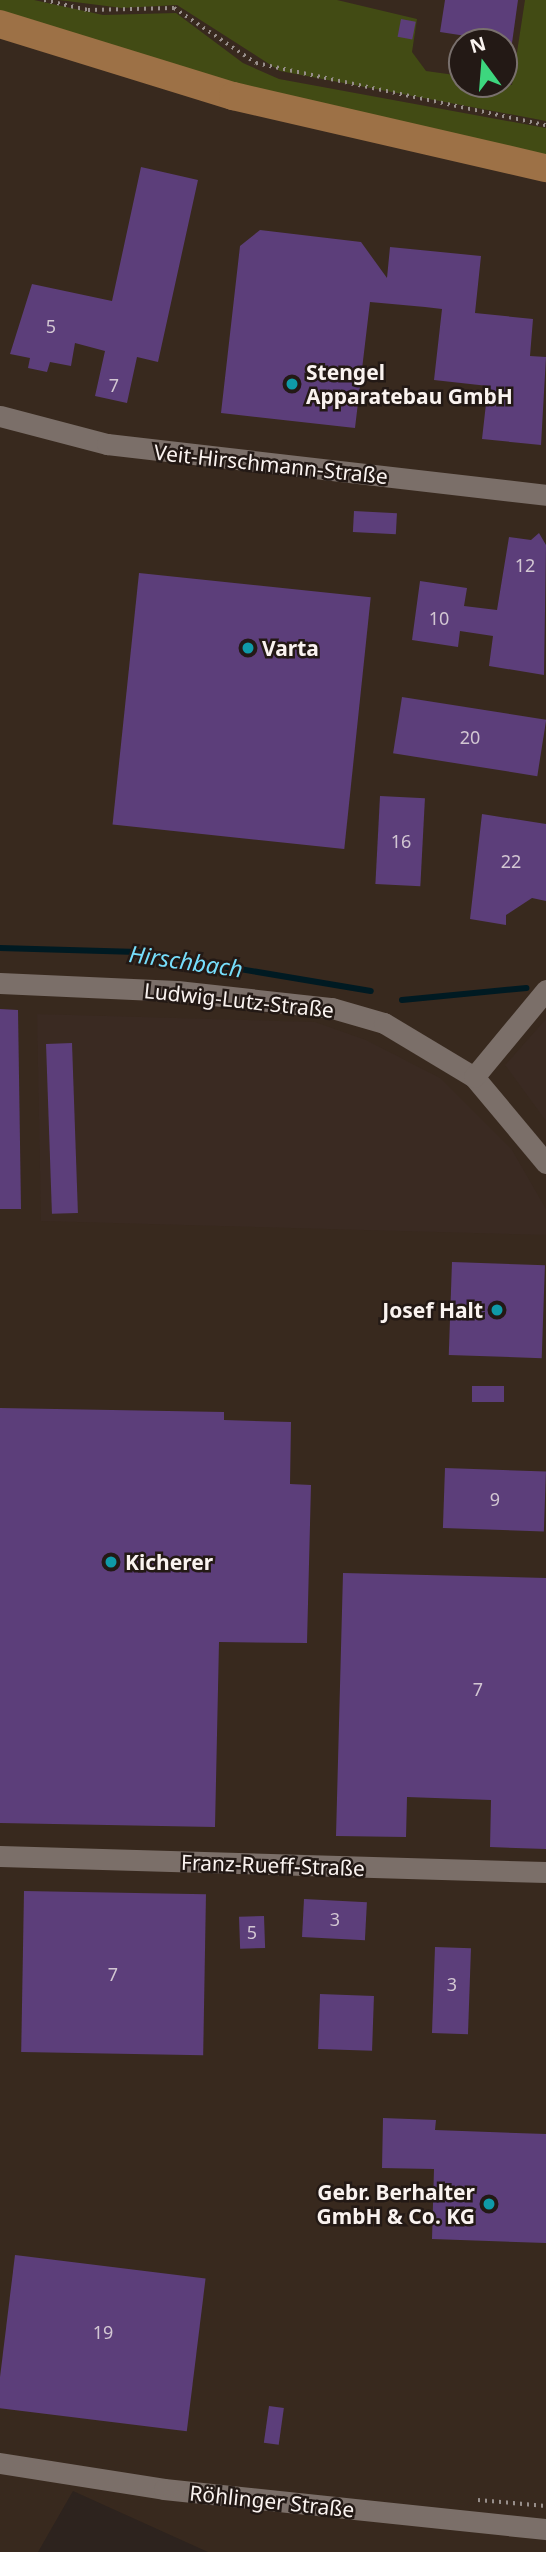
<!DOCTYPE html>
<html>
<head>
<meta charset="utf-8">
<style>
	body { margin:0 }
	#map { position:relative; width:546px; height:2552px; overflow:hidden; background:#2d231e; font-family:"Noto Sans",sans-serif }
	div>[style] { position:absolute }
	[style*='--x'] { left:calc(var(--x)*1px); top:calc(var(--y)*1px); width:calc(var(--w)*1px); rotate:calc(var(--a)*1deg) }
	.commercial>* { inset:0; background:#38291e }
	.built>* { inset:0; background:#3a2a22 }
	.green>* { inset:0; background:#424b14 }
	.stream>* { height:6px; margin:-3px; padding:0 3px; transform-origin:3px; border-radius:3px; background:#001a22 }
	.building>* { inset:0; background:#5c3e7a; transform-origin:0 0 }
	.path>* { height:3.5px; margin-top:-1.75px; transform-origin:0; background:repeating-linear-gradient(90deg,#978e8a 0 2px,transparent 0 7px) }
	.minor>* { height:21px; margin:-10.5px; padding:0 10.5px; transform-origin:10.5px; border-radius:10.5px; background:#7b6f69 }
	.major>* { height:28px; margin:-14px; padding:0 14px; transform-origin:14px; border-radius:14px; background:#9d7146 }
	.dots>* { width:19px; height:19px; translate:-50% -50%; box-sizing:border-box; border:4px solid #231915; border-radius:50% }
	span { translate:-50% -50%; white-space:nowrap; text-align:center; line-height:1.15; -webkit-text-stroke:5px #231915; paint-order:stroke }
	.number-label { font-size:18px; color:#d2c6d2 }
	.number-label span { -webkit-text-stroke-width:0 }
	.poi-label { font-size:21px; color:#faf3f0; font-weight:700 }
	.left { translate:0 -50%; text-align:left }
	.right { translate:-100% -50%; text-align:right }
	.street-label { font-size:21px; color:#faf3f0 }
	.water-label { font-size:23px; color:#76defc; font-style:italic }
	.north { position:absolute; left:448px; top:28px; width:70px; height:70px; box-sizing:border-box; background:#231915; border:2px solid #79706d; border-radius:50%; rotate:344deg; font-size:19px; font-weight:700; line-height:28px; text-align:center; color:#faf3f0 }
	.north::after { content:''; display:block; margin:auto; width:24px; height:32px; background:#3dd77e; clip-path:polygon(50% 0,100% 100%,50% 72%,0 100%) }
</style>
</head>
<body>
<div id="map">
	<div class="commercial">
		<i style="clip-path:polygon(evenodd,0 0,546px 0,546px 2552px,208px 2552px,73px 2491px,38px 2552px,0 2552px,0 0,462px 42px,504px 42px,504px 84px,462px 84px,462px 42px)"></i>
	</div>
	<div class="built">
		<i style="clip-path:polygon(37px 1014px,315px 1022px,366px 1040px,440px 1078px,512px 1150px,546px 1209px,546px 1235px,41px 1221px)"></i>
		<i style="clip-path:polygon(546px 1019px,546px 1121px,505px 1065px)"></i>
	</div>
	<div class="green">
		<i style="clip-path:polygon(0 0,34px 0,103px 15px,176px 13px,243px 63px,279px 79px,546px 128px,546px 159px,238px 88px,0 10px)"></i>
		<i style="clip-path:polygon(59px 0,337px 0,417px 19px,412px 52px,426px 71px,462px 76px,462px 84px,512px 85px,525px 0,546px 0,546px 121px,280px 71px,177px 5px,122px 8px)"></i>
	</div>
	<div class="stream">
		<i style="--x:0;--y:948;--w:138;--a:1.7"></i>
		<i style="--x:138;--y:952;--w:236;--a:9.5"></i>
		<i style="--x:402;--y:1000;--w:125;--a:-5.5"></i>
	</div>
	<div class="building">
		<i style="clip-path:polygon(445px 0,518px 0,512px 43px,440px 32px)"></i>
		<i style="left:401px;top:19px;width:15px;height:18px;rotate:11deg"></i>
		<i style="clip-path:polygon(141px 167px,198px 180px,158px 362px,137px 357px,127px 403px,95px 396px,105px 351px,75px 343px,71px 366px,50px 362px,47px 372px,28px 368px,30px 358px,10px 354px,32px 284px,112px 301px)"></i>
		<i style="clip-path:polygon(260px 230px,361px 242px,387px 278px,390px 247px,481px 256px,475px 313px,533px 319px,530px 356px,546px 357px,541px 445px,482px 439px,488px 386px,434px 380px,442px 309px,425px 307px,370px 302px,355px 428px,221px 413px,240px 246px)"></i>
		<i style="left:354px;top:511px;width:43px;height:21px;rotate:3deg"></i>
		<i style="clip-path:polygon(539px 533px,546px 545px,544px 675px,489px 666px,493px 636px,460px 631px,458px 647px,412px 640px,420px 581px,467px 588px,464px 606px,497px 610px,509px 537px,531px 540px)"></i>
		<i style="left:139px;top:573px;width:233px;height:253px;rotate:6deg"></i>
		<i style="left:402px;top:697px;width:146px;height:57px;rotate:9deg"></i>
		<i style="left:380px;top:796px;width:45px;height:88px;rotate:3deg"></i>
		<i style="clip-path:polygon(482px 814px,546px 824px,546px 901px,532px 898px,506px 915px,506px 925px,470px 919px)"></i>
		<i style="clip-path:polygon(0 1009px,18px 1010px,21px 1209px,0 1209px)"></i>
		<i style="left:72px;top:1043px;width:170px;height:26px;rotate:88deg"></i>
		<i style="left:452px;top:1262px;width:93px;height:93px;rotate:2deg"></i>
		<i style="left:472px;top:1386px;width:32px;height:16px"></i>
		<i style="clip-path:polygon(0 1408px,224px 1412px,224px 1420px,291px 1422px,290px 1484px,311px 1485px,307px 1643px,219px 1642px,215px 1827px,0 1823px)"></i>
		<i style="left:445px;top:1468px;width:101px;height:60px;rotate:2deg"></i>
		<i style="clip-path:polygon(343px 1573px,546px 1578px,546px 1849px,490px 1847px,491px 1800px,407px 1797px,406px 1837px,336px 1836px)"></i>
		<i style="left:24px;top:1891px;width:182px;height:161px;rotate:1deg"></i>
		<i style="left:304px;top:1899px;width:63px;height:38px;rotate:3deg"></i>
		<i style="left:264px;top:1916px;width:32px;height:25px;rotate:88deg"></i>
		<i style="left:435px;top:1947px;width:36px;height:86px;rotate:2deg"></i>
		<i style="left:320px;top:1994px;width:54px;height:55px;rotate:2deg"></i>
		<i style="clip-path:polygon(383px 2118px,436px 2120px,435px 2130px,546px 2134px,546px 2243px,432px 2239px,434px 2169px,382px 2168px)"></i>
		<i style="left:15px;top:2255px;width:192px;height:154px;rotate:7deg"></i>
		<i style="left:269px;top:2406px;width:15px;height:37px;rotate:8deg"></i>
	</div>
	<div class="path">
		<i style="--x:44;--y:0;--w:45;--a:12.8"></i>
		<i style="--x:88;--y:10;--w:86;--a:-1.3"></i>
		<i style="--x:174;--y:8;--w:99;--a:33.9"></i>
		<i style="--x:256;--y:63;--w:297;--a:12.1"></i>
		<i style="--x:478;--y:2500;--w:68;--a:5"></i>
	</div>
	<div class="minor">
		<i style="--x:0;--y:416;--w:111;--a:14.7"></i>
		<i style="--x:107;--y:444;--w:442;--a:6.6"></i>
		<i style="--x:0;--y:983;--w:177;--a:2.6"></i>
		<i style="--x:177;--y:991;--w:156;--a:6.3"></i>
		<i style="--x:332;--y:1008;--w:54;--a:16.1"></i>
		<i style="--x:384;--y:1023;--w:105;--a:31"></i>
		<i style="--x:474;--y:1077;--w:112;--a:50.1"></i>
		<i style="--x:474;--y:1077;--w:113;--a:-50.4"></i>
		<i style="--x:0;--y:1856;--w:546;--a:1.68"></i>
		<i style="--x:0;--y:2463;--w:166;--a:9"></i>
		<i style="--x:164;--y:2489;--w:384;--a:6"></i>
	</div>
	<div class="major">
		<i style="--x:0;--y:24;--w:244;--a:17.2"></i>
		<i style="--x:233;--y:96;--w:321;--a:13"></i>
	</div>
	<div class="dots">
		<i style="left:292px;top:384px;background:#0f9aa8"></i>
		<i style="left:248px;top:648px;background:#0f9aa8"></i>
		<i style="left:497px;top:1310px;background:#0f9aa8"></i>
		<i style="left:111px;top:1562px;background:#0f9aa8"></i>
		<i style="left:489px;top:2204px;background:#0f9aa8"></i>
	</div>
	<div class="number-label">
		<span style="left:51px;top:326px">5</span>
		<span style="left:114px;top:385px">7</span>
		<span style="left:525px;top:565px">12</span>
		<span style="left:439px;top:618px">10</span>
		<span style="left:470px;top:737px">20</span>
		<span style="left:401px;top:841px">16</span>
		<span style="left:511px;top:861px">22</span>
		<span style="left:495px;top:1499px">9</span>
		<span style="left:478px;top:1689px">7</span>
		<span style="left:335px;top:1919px">3</span>
		<span style="left:252px;top:1932px">5</span>
		<span style="left:113px;top:1974px">7</span>
		<span style="left:452px;top:1984px">3</span>
		<span style="left:103px;top:2332px">19</span>
	</div>
	<div class="poi-label">
		<span class="left" style="left:306px;top:384px">Stengel<br>Apparatebau GmbH</span>
		<span class="left" style="left:262px;top:648px">Varta</span>
		<span class="right" style="left:483px;top:1310px">Josef Halt</span>
		<span class="left" style="left:125px;top:1562px">Kicherer</span>
		<span class="right" style="left:475px;top:2204px">Gebr. Berhalter<br>GmbH &amp; Co. KG</span>
	</div>
	<div class="street-label">
		<span style="left:271px;top:464px;rotate:6deg">Veit-Hirschmann-Straße</span>
		<span style="left:239px;top:1000px;rotate:6deg">Ludwig-Lutz-Straße</span>
		<span style="left:273px;top:1865px;rotate:2deg">Franz-Rueff-Straße</span>
		<span style="left:272px;top:2501px;rotate:6deg">Röhlinger Straße</span>
	</div>
	<div class="water-label">
		<span style="left:186px;top:961px;rotate:8deg">Hirschbach</span>
	</div>
	<div class="north">N</div>
</div>
</body>
</html>
